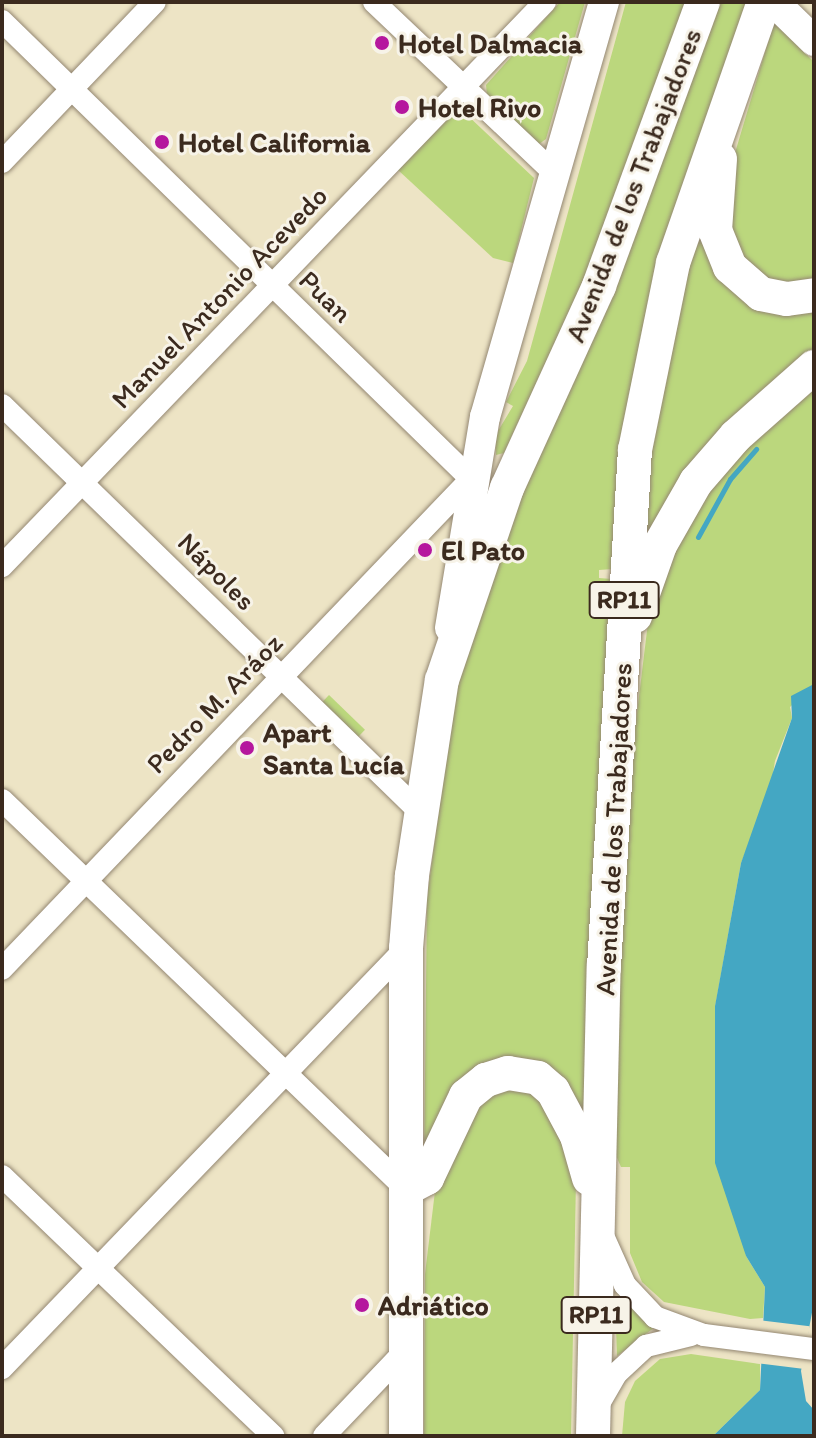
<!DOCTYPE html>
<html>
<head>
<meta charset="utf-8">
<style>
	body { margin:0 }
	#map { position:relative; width:816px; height:1438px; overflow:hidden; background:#ede4c5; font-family:Itim,sans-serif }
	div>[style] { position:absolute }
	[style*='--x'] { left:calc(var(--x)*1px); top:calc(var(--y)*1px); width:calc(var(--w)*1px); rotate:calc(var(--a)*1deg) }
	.green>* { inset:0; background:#bbd77d; transform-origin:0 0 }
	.water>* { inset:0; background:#44a7c3 }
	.pier>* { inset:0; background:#ede4c5; transform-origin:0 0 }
	.stream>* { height:5px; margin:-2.5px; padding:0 2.5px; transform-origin:2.5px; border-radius:2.5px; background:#44a7c3 }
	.roads { filter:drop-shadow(0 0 2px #948772) drop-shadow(0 0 2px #948772) }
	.street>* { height:22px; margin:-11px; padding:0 11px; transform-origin:11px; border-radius:11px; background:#fff }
	.secondary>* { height:30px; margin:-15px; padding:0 15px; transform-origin:15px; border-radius:15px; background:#fff }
	.primary>* { height:34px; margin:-17px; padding:0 17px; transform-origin:17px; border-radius:17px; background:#fff }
	.dots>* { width:22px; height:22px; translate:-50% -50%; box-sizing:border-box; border:4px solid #f7f3e8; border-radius:50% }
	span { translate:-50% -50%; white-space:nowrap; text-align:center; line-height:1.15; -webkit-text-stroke:6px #f7f3e8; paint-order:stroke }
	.shield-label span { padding:2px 6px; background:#f7f3e8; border:2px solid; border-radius:6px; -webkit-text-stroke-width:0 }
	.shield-label { font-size:26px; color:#3b2a1e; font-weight:700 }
	.poi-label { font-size:28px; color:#3b2a1e; font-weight:700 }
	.left { translate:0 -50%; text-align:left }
	.street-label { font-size:28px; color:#3b2a1e }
	.frame { position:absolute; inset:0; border:4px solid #3b2a1e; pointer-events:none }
</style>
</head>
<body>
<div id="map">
	<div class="green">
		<i style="clip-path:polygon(560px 2px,585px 2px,546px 139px,539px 144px,487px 95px,486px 85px)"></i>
		<i style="clip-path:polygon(626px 2px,688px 2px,608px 227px,504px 453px,496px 455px,495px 436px,513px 406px,506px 402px,527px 361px)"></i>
		<i style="clip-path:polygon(718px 2px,749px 2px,613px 569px,599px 570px,599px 578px,612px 579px,586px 1138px,520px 1064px,424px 1165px,427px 898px,453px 707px,469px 638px,501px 537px)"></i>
		<i style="clip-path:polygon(774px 22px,812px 60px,814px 56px,814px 287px,769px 289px,728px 250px,732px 163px)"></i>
		<i style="clip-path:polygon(465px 113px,534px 178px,513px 263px,493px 258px,398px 170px,449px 118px)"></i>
		<i style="clip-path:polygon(705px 201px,709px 244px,814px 305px,814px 358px,637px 550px,661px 372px)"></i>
		<i style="clip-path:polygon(814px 378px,814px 684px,790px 707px,792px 718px,775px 761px,770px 792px,741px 863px,715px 1007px,746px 1256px,765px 1287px,763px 1318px,750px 1319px,664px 1302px,642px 1282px,630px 1253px,630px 1167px,621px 1167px,614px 1151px,615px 1032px,632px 754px,650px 606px,695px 501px)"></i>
		<i style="left:329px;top:695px;width:50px;height:11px;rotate:44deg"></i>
		<i style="clip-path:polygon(539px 1085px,576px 1180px,571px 1436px,424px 1436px,425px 1274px,436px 1183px,480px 1090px)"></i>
		<i style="clip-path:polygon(618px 1297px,655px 1327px,617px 1356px,615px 1298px)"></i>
		<i style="clip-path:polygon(691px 1354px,760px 1364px,760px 1390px,713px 1436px,622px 1436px,625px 1402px,635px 1381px,660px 1359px)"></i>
	</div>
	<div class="water">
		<i style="clip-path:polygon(814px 684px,814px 1302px,801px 1371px,806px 1401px,814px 1410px,814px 1436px,713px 1436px,760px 1390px,765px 1287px,746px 1256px,715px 1163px,715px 1006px,741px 863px,792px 718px,791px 696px)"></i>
	</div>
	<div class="pier">
		<i style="left:758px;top:1320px;width:52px;height:43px;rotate:7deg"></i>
	</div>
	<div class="stream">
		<i style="--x:698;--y:537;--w:66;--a:-61.1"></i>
		<i style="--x:730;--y:479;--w:40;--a:-49"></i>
	</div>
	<div class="roads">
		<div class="street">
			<i style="--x:374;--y:2;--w:248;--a:43.5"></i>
			<i style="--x:2;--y:21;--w:656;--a:44.32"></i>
			<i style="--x:471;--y:479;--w:678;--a:133.75"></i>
			<i style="--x:2;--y:162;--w:221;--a:-46.3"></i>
			<i style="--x:2;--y:405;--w:586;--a:44.24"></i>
			<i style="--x:2;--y:566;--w:783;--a:-46.09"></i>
			<i style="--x:2;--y:800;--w:561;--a:43.92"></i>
			<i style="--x:2;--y:1176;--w:376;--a:43.8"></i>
			<i style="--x:604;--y:1238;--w:51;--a:65.9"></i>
			<i style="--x:625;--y:1285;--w:44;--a:46.8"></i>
			<i style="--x:655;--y:1317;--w:52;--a:20.2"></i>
			<i style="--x:704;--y:1335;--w:111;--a:7.3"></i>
			<i style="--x:2;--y:1368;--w:583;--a:-46.11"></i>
			<i style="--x:597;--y:1407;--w:39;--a:-60"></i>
			<i style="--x:617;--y:1373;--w:40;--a:-43"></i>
			<i style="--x:646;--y:1346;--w:46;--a:-13.7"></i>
			<i style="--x:324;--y:1436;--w:119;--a:-46.4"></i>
		</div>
		<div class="secondary">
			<i style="--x:774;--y:2;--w:56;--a:44.3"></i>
			<i style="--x:450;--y:628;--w:214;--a:-80.6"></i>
			<i style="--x:485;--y:417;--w:432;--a:-74"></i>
		</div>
		<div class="primary">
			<i style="--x:720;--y:159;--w:71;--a:94"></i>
			<i style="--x:715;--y:230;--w:40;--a:68"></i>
			<i style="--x:730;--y:267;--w:41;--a:41.1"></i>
			<i style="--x:761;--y:294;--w:26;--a:11"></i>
			<i style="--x:787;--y:299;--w:27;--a:-8"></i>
			<i style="--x:635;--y:616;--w:75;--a:-70.6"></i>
			<i style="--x:660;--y:545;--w:73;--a:-60.3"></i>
			<i style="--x:696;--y:482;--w:61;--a:-49"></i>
			<i style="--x:736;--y:436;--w:104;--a:-41.5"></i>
			<i style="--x:406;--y:1189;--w:24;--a:-28"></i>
			<i style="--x:427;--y:1178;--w:91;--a:-64.6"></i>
			<i style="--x:466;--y:1096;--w:26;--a:-39"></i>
			<i style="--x:486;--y:1080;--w:23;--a:-18"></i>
			<i style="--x:508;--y:1073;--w:30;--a:9"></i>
			<i style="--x:538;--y:1078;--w:20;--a:41"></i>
			<i style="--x:553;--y:1091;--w:51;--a:61.9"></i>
			<i style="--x:577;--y:1136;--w:44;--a:74.1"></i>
			<i style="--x:406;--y:1436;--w:488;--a:-90"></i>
			<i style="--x:406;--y:948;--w:73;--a:-85.3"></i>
			<i style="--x:412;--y:875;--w:197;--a:-81.3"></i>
			<i style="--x:442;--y:680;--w:203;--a:-71.3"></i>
			<i style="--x:507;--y:488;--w:222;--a:-65.5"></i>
			<i style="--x:599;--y:286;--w:302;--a:-69.9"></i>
			<i style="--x:593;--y:1436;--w:469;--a:-88.7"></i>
			<i style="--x:604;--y:967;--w:518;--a:-86.57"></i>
			<i style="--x:635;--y:450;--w:191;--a:-78.5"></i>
			<i style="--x:673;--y:263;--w:276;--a:-70.8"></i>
		</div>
	</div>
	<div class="dots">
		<i style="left:382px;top:43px;background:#b5179e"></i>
		<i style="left:402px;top:107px;background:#b5179e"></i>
		<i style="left:162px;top:142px;background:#b5179e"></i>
		<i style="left:425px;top:550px;background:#b5179e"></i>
		<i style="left:247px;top:748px;background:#b5179e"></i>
		<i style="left:362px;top:1305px;background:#b5179e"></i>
	</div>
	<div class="shield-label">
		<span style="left:624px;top:600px">RP11</span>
		<span style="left:596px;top:1315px">RP11</span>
	</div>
	<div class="poi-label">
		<span class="left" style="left:398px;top:43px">Hotel Dalmacia</span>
		<span class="left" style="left:418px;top:107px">Hotel Rivo</span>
		<span class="left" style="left:178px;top:142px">Hotel California</span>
		<span class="left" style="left:441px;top:550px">El Pato</span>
		<span class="left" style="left:263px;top:748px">Apart<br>Santa Lucía</span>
		<span class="left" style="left:378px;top:1305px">Adriático</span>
	</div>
	<div class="street-label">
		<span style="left:633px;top:185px;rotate:-69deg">Avenida de los Trabajadores</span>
		<span style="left:326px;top:296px;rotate:44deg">Puan</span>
		<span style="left:219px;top:297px;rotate:-46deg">Manuel Antonio Acevedo</span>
		<span style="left:217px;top:571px;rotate:45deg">Nápoles</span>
		<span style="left:214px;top:703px;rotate:-46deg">Pedro M. Aráoz</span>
		<span style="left:613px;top:829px;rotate:-87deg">Avenida de los Trabajadores</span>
	</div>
	<div class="frame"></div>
</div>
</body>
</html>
